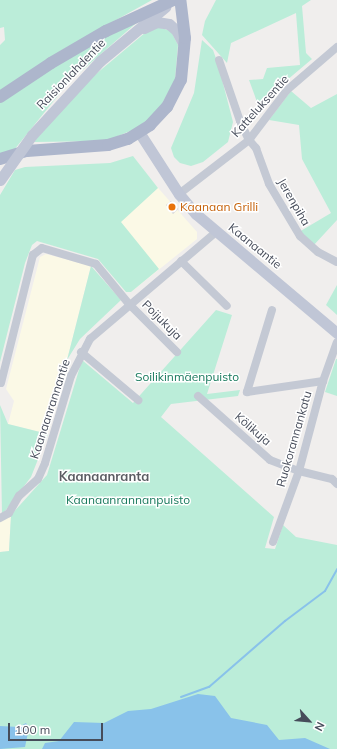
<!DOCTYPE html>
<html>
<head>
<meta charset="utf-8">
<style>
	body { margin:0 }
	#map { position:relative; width:337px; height:749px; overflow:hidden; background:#f0eeed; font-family:Mulish,sans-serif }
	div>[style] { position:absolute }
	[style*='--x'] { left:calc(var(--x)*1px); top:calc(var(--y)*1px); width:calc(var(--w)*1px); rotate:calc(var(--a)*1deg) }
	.commercial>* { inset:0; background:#fbf9e6 }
	.green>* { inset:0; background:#bbedd9 }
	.water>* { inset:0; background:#89c2ea }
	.stream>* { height:2px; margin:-1px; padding:0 1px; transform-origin:1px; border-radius:1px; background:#89c2ea }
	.building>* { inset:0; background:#cdced5 }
	.street>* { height:8px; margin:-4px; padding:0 4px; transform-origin:4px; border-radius:4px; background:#c4c9d4 }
	.secondary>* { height:11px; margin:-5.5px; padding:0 5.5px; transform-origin:5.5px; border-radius:5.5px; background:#c0c6d6 }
	.primary>* { height:12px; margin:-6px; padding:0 6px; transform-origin:6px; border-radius:6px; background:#adb6cc }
	.secondary-bridge>* { height:11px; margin:-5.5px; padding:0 5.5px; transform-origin:5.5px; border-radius:5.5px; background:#c0c6d6 }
	.dots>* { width:11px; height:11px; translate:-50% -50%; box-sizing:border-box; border:2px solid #fff; border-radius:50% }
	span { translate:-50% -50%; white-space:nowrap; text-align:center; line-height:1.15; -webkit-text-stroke:3px #fff; paint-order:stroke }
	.street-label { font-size:12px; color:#464c5a }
	.food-label { font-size:12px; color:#c56008 }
	.left { translate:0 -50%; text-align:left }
	.park-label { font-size:12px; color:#187a5d }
	.neighbourhood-label { font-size:13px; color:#5a5c62; font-weight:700 }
	.north { position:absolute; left:289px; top:701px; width:40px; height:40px; -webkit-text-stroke:3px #fff; paint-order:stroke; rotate:117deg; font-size:11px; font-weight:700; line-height:16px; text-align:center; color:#464c5a }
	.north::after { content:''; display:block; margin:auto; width:14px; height:18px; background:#464c5a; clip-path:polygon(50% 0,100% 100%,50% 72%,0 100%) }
	.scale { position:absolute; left:8px; top:723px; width:95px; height:18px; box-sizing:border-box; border:2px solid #464c5a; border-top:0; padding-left:5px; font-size:12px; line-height:14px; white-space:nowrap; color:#464c5a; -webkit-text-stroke:3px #fff; paint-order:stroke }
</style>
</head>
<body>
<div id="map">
	<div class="commercial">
		<i style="clip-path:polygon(131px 167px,144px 172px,197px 232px,197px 239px,131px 292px,126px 292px,106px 267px)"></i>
		<i style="clip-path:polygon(46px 254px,91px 266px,48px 434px,8px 424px,14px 401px,6px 389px,40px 257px)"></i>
		<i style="clip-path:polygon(0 514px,11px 515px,9px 551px,0 552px)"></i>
	</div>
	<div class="green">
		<i style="clip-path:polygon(0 0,152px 0,62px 50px,0 92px,0 45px,5px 40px,4px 27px,0 28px)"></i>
		<i style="clip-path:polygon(216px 0,311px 0,302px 6px,306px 53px,312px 59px,280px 86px,260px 110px,249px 80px,263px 79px,267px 68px,300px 65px,296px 13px,231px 43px,227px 63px,202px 35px,205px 21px)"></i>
		<i style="clip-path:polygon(142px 18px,69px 82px,14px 150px,0 154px,0 101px,46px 69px)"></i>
		<i style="clip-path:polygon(158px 27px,171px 31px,178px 45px,175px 80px,157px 113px,135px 129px,106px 141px,34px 142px,68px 100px,96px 74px,146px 32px)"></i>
		<i style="clip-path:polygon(202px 40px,213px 50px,218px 64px,233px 122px,228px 142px,203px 162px,191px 166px,180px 163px,174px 157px,171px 148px,194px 93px)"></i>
		<i style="clip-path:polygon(291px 91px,311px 108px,337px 94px,337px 220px,313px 246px,299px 232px,331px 213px,302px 159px,299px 125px,269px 120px)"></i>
		<i style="clip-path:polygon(133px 156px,158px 188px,121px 222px,159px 269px,131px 292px,126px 292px,98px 259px,37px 241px,32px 245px,25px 263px,0 362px,0 195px,15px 170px,25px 167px,110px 163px)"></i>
		<i style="clip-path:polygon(91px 266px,121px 300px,80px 339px,67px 360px)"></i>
		<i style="clip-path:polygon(337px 285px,337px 315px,326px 305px)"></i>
		<i style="clip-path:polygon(216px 310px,232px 315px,207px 394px,240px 390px,238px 396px,171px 404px,161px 417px,274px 517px,265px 548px,275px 549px,283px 525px,296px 537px,337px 545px,337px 749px,0 749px,0 552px,9px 551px,11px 515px,47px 475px,82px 360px,133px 403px)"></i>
		<i style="clip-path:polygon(336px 359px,337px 359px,337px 396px,325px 392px)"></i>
		<i style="clip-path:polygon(0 405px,8px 424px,48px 434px,31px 477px,2px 515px)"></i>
	</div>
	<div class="water">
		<i style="clip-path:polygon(198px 694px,215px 696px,231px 718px,267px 725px,279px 740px,305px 738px,330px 749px,42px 749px,45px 743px,59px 741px,74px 722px,104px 723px,128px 711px,151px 709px)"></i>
		<i style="clip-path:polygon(26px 723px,29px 728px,25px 747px,0 749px,0 726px,19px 727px)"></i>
	</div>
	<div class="stream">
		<i style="--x:181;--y:697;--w:30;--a:-20"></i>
		<i style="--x:209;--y:687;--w:101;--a:-41"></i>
		<i style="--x:285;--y:621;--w:50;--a:-36.9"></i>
		<i style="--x:325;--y:591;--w:25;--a:-61"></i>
	</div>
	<div class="building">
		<i style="clip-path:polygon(171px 201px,178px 209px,173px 214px,166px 205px)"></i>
	</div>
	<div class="street">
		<i style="--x:219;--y:60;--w:65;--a:71"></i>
		<i style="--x:240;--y:121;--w:21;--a:65"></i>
		<i style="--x:249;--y:140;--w:11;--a:49"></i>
		<i style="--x:256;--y:148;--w:38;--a:70"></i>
		<i style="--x:269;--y:184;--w:61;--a:59.2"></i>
		<i style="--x:300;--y:236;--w:24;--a:42"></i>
		<i style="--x:318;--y:252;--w:21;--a:28"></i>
		<i style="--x:179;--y:194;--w:88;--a:-37.6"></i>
		<i style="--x:249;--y:140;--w:63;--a:-52.8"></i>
		<i style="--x:287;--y:90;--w:66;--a:-40.7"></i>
		<i style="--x:181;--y:261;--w:64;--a:44.4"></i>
		<i style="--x:272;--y:310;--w:86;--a:107"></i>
		<i style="--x:247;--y:392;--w:77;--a:-8.2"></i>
		<i style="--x:81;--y:352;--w:75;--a:40.1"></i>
		<i style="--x:1;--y:383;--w:132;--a:-76"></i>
		<i style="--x:33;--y:255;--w:11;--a:-38"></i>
		<i style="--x:42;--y:248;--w:56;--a:16.5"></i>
		<i style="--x:96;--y:264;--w:52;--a:50.5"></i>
		<i style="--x:129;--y:304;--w:68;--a:45"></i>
		<i style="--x:198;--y:396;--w:96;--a:41.6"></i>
		<i style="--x:270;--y:460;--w:31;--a:21"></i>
		<i style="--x:299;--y:471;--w:34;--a:14"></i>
		<i style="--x:332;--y:479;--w:7;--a:45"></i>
		<i style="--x:0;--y:518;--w:10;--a:-29"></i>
		<i style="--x:9;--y:513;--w:20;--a:-60"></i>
		<i style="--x:19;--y:496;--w:25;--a:-42"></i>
		<i style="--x:38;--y:479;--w:17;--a:-66"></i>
		<i style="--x:45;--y:463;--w:91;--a:-73.4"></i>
		<i style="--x:71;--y:376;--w:42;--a:-62.8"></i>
		<i style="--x:90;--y:339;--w:165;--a:-40.3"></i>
		<i style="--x:273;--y:542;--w:76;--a:-69.9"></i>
		<i style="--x:299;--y:471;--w:93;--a:-75.1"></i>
		<i style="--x:323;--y:381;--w:41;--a:-70.3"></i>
	</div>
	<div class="secondary">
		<i style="--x:144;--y:28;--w:14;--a:-25"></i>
		<i style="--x:157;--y:22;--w:12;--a:9"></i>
		<i style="--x:169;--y:24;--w:9;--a:41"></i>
		<i style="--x:176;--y:30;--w:17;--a:62"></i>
		<i style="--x:139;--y:132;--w:74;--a:57.2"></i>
		<i style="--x:179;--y:194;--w:26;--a:50"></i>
		<i style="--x:196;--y:214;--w:185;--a:40.2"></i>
		<i style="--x:32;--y:135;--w:100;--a:-47.4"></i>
		<i style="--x:100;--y:61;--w:85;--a:-39.7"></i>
	</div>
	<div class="primary">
		<i style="--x:0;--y:97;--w:61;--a:-33.7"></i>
		<i style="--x:51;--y:63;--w:64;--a:-30.2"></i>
		<i style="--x:106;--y:31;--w:74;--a:-24.8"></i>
		<i style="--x:0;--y:159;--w:28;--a:-17"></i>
		<i style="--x:27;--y:151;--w:81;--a:-4.2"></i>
		<i style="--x:108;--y:145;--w:21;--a:-17"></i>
		<i style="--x:128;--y:139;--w:26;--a:-32"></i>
		<i style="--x:150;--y:125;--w:25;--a:-47"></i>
		<i style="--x:167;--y:107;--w:30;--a:-63"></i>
		<i style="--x:181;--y:80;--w:42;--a:-84.6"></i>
		<i style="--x:185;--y:38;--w:38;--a:-97"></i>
	</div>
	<div class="secondary-bridge">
		<i style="--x:0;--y:180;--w:55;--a:-54.6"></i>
	</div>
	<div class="dots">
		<i style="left:172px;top:207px;background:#e8710a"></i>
	</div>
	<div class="street-label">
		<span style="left:71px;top:74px;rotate:-46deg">Raisionlahdentie</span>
		<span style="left:260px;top:106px;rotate:-48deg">Katteluksentie</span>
		<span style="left:294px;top:202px;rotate:60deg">Jerenpiha</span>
		<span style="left:255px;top:246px;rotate:39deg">Kaanaantie</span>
		<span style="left:162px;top:320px;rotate:45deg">Poijukuja</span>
		<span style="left:50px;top:409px;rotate:-72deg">Kaanaanrannantie</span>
		<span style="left:253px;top:429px;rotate:41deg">Kölikuja</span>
		<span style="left:294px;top:439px;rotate:-74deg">Ruokorannankatu</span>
	</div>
	<div class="food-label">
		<span class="left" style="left:180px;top:207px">Kaanaan Grilli</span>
	</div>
	<div class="park-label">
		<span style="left:187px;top:377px">Soilikinmäenpuisto</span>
		<span style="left:128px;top:500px">Kaanaanrannanpuisto</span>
	</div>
	<div class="neighbourhood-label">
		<span style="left:104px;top:476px">Kaanaanranta</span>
	</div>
	<div class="north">N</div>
	<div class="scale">100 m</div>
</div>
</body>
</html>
